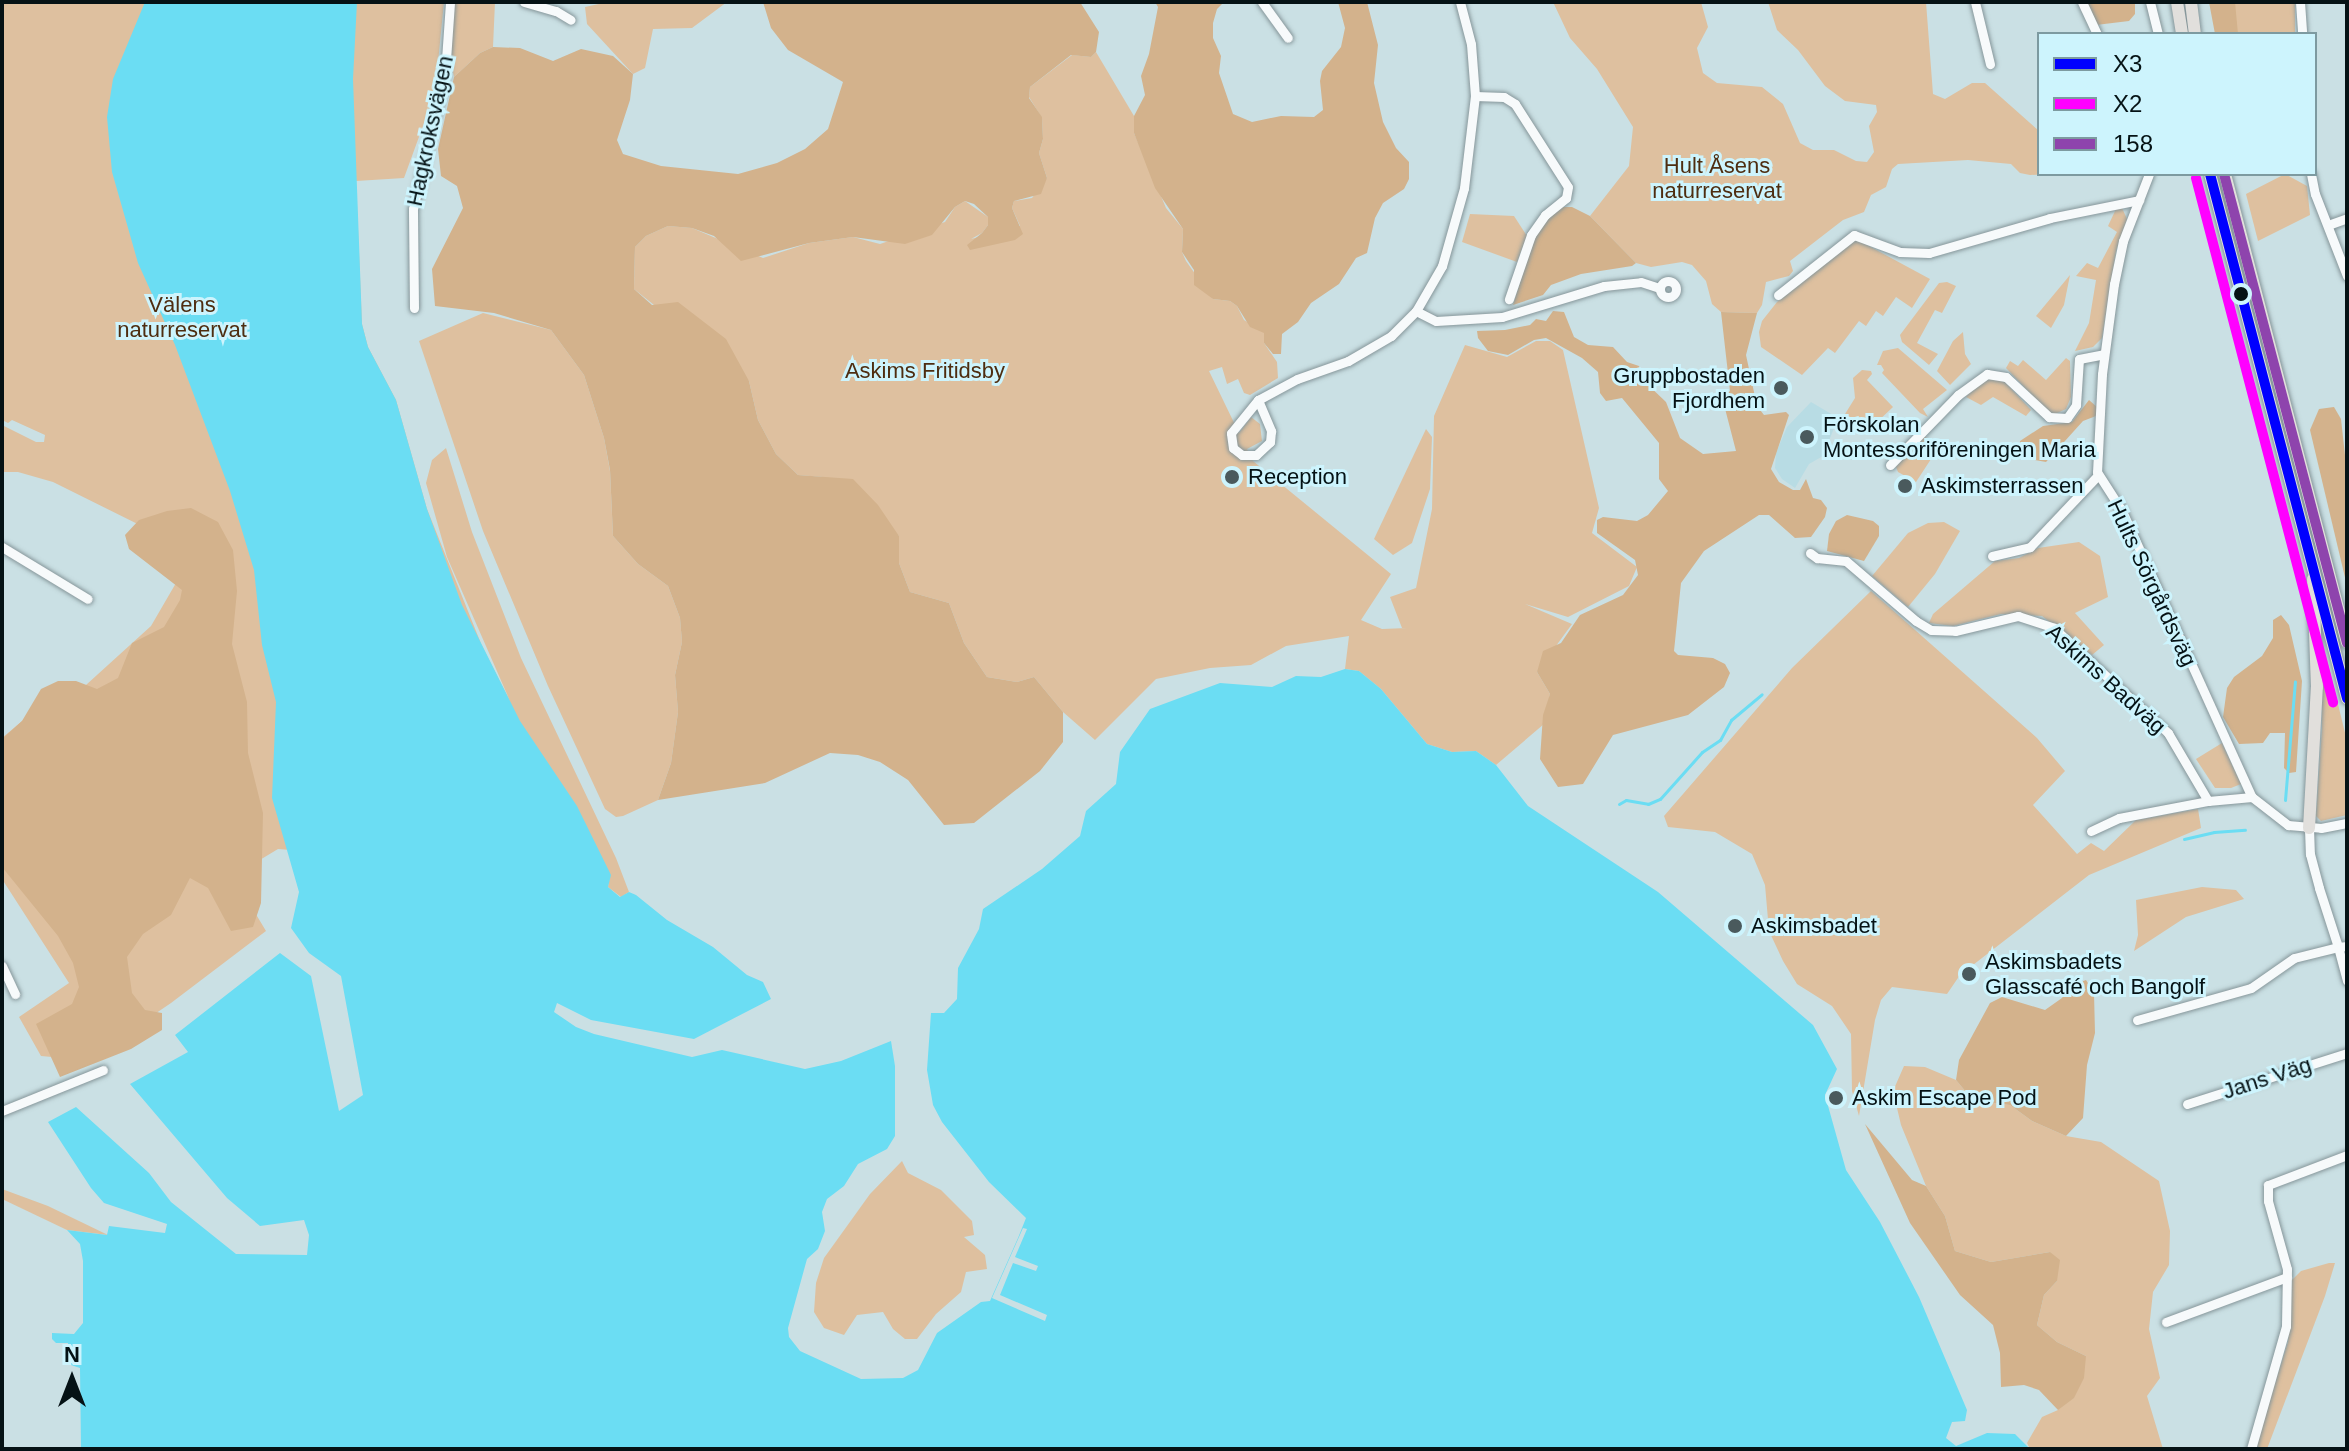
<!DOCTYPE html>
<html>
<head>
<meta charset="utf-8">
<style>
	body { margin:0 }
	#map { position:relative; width:2349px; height:1451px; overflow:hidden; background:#cae0e4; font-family:Arial,sans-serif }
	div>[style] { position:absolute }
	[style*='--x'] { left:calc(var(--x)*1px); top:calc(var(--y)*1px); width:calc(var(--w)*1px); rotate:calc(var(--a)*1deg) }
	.built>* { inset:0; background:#b8dce4 }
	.green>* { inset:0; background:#dec09f; transform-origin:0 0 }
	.forest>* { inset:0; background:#d3b28c }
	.water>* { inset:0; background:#6bddf3 }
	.pier>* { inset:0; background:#cae0e4 }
	.stream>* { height:3px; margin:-1.5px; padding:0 1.5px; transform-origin:1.5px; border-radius:1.5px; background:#6bddf3 }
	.roads { filter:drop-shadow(0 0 2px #86969a) drop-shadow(0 0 2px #86969a) }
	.minor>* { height:9px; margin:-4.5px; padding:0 4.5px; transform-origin:4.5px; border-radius:4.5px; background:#f7fafb }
	.minor>.ring { margin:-4.5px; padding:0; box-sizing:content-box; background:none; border:9px solid #f7fafb; border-radius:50% }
	.major>* { height:12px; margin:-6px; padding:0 6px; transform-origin:6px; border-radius:6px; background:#e1dfdc }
	.bus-1>* { height:10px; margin:-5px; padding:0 5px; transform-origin:5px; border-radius:5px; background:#00f }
	.bus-2>* { height:10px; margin:-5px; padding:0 5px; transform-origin:5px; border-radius:5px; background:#f0f }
	.bus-3>* { height:10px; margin:-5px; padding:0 5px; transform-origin:5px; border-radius:5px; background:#8e44ad }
	.dots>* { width:22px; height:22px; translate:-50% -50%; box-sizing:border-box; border:4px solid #cdf4fd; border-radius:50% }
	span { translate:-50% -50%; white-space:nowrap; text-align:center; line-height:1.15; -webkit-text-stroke:6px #cdf4fd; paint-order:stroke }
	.street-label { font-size:22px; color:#051215 }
	.park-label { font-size:22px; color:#4e2d10 }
	.poi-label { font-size:22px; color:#051215 }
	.right { translate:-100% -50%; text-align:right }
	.left { translate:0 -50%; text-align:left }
	.frame { position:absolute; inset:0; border:4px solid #051215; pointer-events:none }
	.legend { position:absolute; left:2037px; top:32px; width:280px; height:144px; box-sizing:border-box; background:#cdf4fd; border:2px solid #7d9aa0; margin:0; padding:10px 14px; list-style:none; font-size:24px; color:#051215 }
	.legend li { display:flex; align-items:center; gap:16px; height:40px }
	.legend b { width:40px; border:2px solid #7d9aa0 }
	.north { position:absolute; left:32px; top:1339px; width:80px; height:80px; -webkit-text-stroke:6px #cdf4fd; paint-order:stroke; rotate:0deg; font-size:22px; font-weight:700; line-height:32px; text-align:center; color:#051215 }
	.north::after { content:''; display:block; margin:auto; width:28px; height:36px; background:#051215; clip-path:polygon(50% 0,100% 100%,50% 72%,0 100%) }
</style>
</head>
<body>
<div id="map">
	<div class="built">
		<i style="clip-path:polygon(1811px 402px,1838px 418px,1823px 456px,1809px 464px,1795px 488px,1782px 479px,1775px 468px,1776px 453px,1787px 427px)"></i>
	</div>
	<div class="green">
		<i style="clip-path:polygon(2px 2px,444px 2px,435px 93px,404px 178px,356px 181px,362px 324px,368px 347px,396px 400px,427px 509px,482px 646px,510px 701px,447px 557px,426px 483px,432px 460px,446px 448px,472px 532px,521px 658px,616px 858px,629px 892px,621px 897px,608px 887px,610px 875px,278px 849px,233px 876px,266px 931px,171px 1003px,112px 1043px,63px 1058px,41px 1056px,19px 1017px,69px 983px,2px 879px,2px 738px,41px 705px,54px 714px,151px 626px,194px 552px,53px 482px,18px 472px,2px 472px,2px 425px,36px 442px,44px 442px,45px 435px,12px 420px,8px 423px,2px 420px)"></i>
		<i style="clip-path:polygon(454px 2px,495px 2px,493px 47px,480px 53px,454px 77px,451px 61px)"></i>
		<i style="clip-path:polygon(608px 2px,727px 2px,692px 28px,653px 29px,645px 68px,633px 74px,587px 24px,585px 7px)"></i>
		<i style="clip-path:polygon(1553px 2px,1701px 2px,1708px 27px,1697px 48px,1703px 73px,1717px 83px,1762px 87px,1783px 104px,1800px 143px,1813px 150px,1834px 150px,1856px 161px,1867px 162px,1874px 152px,1869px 126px,1877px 112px,1876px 105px,1845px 101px,1825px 86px,1798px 50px,1777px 30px,1768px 2px,1926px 2px,1933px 94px,1945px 99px,1972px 83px,1985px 83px,2039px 131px,2039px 174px,2050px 174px,2030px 175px,2020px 173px,2011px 164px,1968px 160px,1898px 164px,1892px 169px,1886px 187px,1871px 195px,1864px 212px,1843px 220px,1790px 261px,1793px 271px,1789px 276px,1766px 282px,1762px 305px,1757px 313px,1721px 312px,1712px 304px,1706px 281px,1692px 265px,1682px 262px,1651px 267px,1636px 263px,1590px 216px,1629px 166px,1633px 127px,1597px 69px,1570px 38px)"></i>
		<i style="left:2235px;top:2px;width:60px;height:32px"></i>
		<i style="clip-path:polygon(1096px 52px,1134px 116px,1134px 133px,1166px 208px,1183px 229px,1182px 252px,1186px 261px,1213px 299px,1230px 301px,1237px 306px,1244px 320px,1264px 332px,1264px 343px,1277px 362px,1278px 378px,1250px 395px,1244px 393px,1238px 379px,1227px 384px,1222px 367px,1209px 371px,1239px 433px,1251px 417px,1260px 424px,1262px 441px,1247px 449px,1253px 461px,1391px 574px,1361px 620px,1382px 629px,1407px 628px,1402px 628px,1390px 597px,1416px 588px,1432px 509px,1434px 416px,1465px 345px,1507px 357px,1536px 341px,1550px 341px,1563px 350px,1599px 508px,1592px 533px,1637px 567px,1629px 586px,1568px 617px,1525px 604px,1572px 624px,1537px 672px,1550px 694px,1544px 724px,1496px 765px,1476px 751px,1452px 752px,1427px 744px,1381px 689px,1359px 671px,1345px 669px,1349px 636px,1286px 646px,1251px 665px,1210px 668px,1156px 679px,1095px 740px,1063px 712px,1034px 677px,1017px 682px,987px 677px,964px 643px,949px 603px,910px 592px,899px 563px,899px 536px,823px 477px,798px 475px,776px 454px,758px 420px,749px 381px,634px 289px,635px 247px,646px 236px,668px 226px,692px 228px,763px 258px,809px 243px,853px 237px,880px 244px,945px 222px,955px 207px,965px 201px,988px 217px,988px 225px,982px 233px,971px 239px,1020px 226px,1012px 208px,1014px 201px,1032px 198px,1047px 178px,1039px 153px,1043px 139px,1042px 118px,1029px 97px,1030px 87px,1072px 55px,1091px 57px)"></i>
		<i style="clip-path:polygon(2285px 174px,2307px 186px,2310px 215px,2258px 241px,2246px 194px)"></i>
		<i style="clip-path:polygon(2122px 208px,2127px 219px,2116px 251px,2102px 338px,2093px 347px,2075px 351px,2089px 323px,2096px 280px,2076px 276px,2087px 263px,2098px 268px,2117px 232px,2108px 226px,2116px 209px)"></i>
		<i style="clip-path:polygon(1470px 214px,1514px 216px,1527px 236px,1517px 262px,1462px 242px)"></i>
		<i style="clip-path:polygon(1856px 239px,1930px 279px,1912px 308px,1896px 297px,1883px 316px,1876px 311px,1866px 326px,1859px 321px,1835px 353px,1828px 348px,1802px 375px,1761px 347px,1759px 332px,1762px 321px,1777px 302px)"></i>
		<i style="clip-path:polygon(2070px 275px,2064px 305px,2051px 328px,2036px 316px)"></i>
		<i style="clip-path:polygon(1947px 282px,1956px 286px,1942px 313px,1935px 310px,1917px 343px,1938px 354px,1929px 365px,1902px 342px,1900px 335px,1939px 283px)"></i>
		<i style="clip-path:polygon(483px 313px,551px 330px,584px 375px,604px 438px,610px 471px,613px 536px,638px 564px,668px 586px,680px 618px,682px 642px,675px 675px,678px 712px,671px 763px,658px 800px,623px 816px,616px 817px,605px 809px,548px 686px,483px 531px,419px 341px)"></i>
		<i style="clip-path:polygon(1963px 332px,1965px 354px,1971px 364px,1950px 385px,1937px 371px,1953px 341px)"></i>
		<i style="clip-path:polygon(1898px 348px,1947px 390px,1923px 409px,1928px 417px,1920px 413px,1882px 373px,1884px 370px,1881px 365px,1877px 365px,1883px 351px)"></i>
		<i style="clip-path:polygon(2066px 358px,2070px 361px,2071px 397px,2066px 409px,2055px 414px,2048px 412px,2006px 368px,2010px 361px,2018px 366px,2023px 360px,2046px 380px)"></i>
		<i style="clip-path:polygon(1862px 370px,1871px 371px,1872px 374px,1867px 380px,1893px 407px,1875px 424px,1862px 424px,1845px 414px,1855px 398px,1853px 378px)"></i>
		<i style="clip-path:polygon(1990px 378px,2005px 382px,2031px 410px,2026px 416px,1993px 397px,1981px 405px,1966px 397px,1981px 381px)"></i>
		<i style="clip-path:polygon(1426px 429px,1432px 437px,1430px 489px,1412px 543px,1393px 555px,1374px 539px)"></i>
		<i style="clip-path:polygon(1923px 435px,1929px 440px,1923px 449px,1933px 456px,1916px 482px,1898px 472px,1896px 467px)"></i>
		<i style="clip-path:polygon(1944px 522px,1960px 531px,1935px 574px,1908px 607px,1872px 576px,1908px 533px,1928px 523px)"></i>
		<i style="clip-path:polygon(2079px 542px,2100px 556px,2108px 597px,2075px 613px,2104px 645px,2092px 655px,2042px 616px,2001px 614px,1953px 626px,1929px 623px,1933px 614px,1995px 561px,2019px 558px,2038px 548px)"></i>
		<i style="clip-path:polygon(1871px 591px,2037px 738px,2065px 771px,2033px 805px,2077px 854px,2091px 843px,2104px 851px,2136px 820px,2198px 809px,2201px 828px,2089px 875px,1960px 975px,1947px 994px,1892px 987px,1881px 1000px,1875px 1020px,1859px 1116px,1852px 1091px,1851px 1034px,1832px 1006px,1797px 984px,1783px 961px,1769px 931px,1765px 885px,1752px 854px,1715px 832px,1668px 827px,1664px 816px,1792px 668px)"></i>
		<i style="clip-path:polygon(2326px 655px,2347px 741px,2347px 815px,2321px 821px,2316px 816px,2322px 729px,2321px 656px)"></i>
		<i style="clip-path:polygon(2222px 743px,2241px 784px,2231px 788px,2215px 788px,2196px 759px)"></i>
		<i style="clip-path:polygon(2202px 887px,2236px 890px,2244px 899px,2186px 917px,2134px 951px,2138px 935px,2136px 900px)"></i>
		<i style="clip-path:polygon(1904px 1066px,1925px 1067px,1956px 1080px,1966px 1092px,1983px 1102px,2010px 1105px,2032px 1121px,2066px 1136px,2101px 1142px,2159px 1181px,2170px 1231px,2169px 1265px,2153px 1292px,2149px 1329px,2160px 1378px,2147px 1396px,2163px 1449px,2030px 1449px,2027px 1443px,2042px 1417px,2058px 1410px,2086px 1356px,2057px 1342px,2037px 1325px,2044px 1295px,2057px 1281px,2050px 1252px,1991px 1262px,1955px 1251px,1945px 1216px,1926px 1186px,1901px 1125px,1893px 1091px)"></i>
		<i style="clip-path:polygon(902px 1161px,908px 1173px,941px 1190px,972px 1221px,974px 1235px,964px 1237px,985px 1255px,987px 1269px,966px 1272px,961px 1292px,936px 1314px,917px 1339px,905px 1339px,893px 1329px,883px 1312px,857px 1315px,844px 1335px,824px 1328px,814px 1312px,816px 1283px,824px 1258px,870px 1194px)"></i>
		<i style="clip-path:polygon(2px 1189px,48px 1206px,108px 1235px,67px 1230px,2px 1199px)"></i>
		<i style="clip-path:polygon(2329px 1263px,2335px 1263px,2325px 1296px,2267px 1449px,2259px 1449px,2256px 1443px,2288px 1342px,2292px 1280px,2301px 1271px)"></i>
	</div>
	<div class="forest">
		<i style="clip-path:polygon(763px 2px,1080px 2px,1099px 32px,1096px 52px,1091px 57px,1071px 55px,1030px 87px,1029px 98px,1042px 117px,1043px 139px,1039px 153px,1047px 178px,1041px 194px,1014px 201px,1012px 208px,1023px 234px,1015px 240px,970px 250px,967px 245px,982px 233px,988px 225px,988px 217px,974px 204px,965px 201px,955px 207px,932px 235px,905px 244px,853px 237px,809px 243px,741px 261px,714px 236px,692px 228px,668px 226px,646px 236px,635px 247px,634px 289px,652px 305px,678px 302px,726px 339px,749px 381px,758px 420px,776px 454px,798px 475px,853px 479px,878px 505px,899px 536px,899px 563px,910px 592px,949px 603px,964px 643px,987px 677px,1017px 682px,1034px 677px,1063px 712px,1063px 742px,1040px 771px,974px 823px,944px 825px,908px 780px,880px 762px,858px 755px,830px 753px,765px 783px,658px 800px,671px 763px,678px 712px,675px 675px,682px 642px,680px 618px,668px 586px,638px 564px,613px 536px,610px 470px,604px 438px,584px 375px,551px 330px,494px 313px,435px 306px,432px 269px,463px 208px,457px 186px,441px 176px,438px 149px,454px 77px,480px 53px,493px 47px,520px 48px,553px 61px,581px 49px,613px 56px,633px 74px,630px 100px,617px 140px,623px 154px,661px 166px,738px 174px,777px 163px,805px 149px,828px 129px,843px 82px,788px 50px,771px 28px)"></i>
		<i style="clip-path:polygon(1155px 2px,1224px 2px,1217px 9px,1213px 23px,1213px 38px,1221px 56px,1219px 73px,1233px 114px,1252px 122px,1281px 116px,1314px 117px,1323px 110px,1320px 81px,1322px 71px,1341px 47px,1345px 28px,1338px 2px,1367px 2px,1378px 45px,1374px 83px,1383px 122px,1396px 148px,1409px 162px,1409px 179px,1404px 189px,1383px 203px,1375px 218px,1367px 253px,1356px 258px,1339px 284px,1311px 303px,1298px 322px,1282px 334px,1281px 354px,1273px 354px,1264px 343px,1264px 333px,1250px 327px,1237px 306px,1230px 301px,1213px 299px,1194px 285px,1194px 270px,1182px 252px,1183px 229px,1155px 188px,1134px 133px,1134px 116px,1145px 95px,1141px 76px,1149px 54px,1158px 7px)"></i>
		<i style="clip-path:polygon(2087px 2px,2135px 2px,2135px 14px,2129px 21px,2096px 25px)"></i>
		<i style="clip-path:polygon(2209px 2px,2235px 2px,2238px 34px,2215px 34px)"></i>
		<i style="clip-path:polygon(1561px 207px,1572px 207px,1590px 216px,1636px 263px,1632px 266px,1581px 274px,1551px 285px,1543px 295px,1513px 305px,1532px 243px,1545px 221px)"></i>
		<i style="clip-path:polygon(1553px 311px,1564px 312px,1574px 337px,1588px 345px,1613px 347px,1627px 362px,1639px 366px,1645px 382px,1666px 402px,1680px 438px,1703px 454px,1736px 451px,1722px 397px,1730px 391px,1721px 312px,1757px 313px,1746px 355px,1757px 406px,1764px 415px,1786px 412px,1789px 415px,1771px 469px,1779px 482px,1793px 490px,1800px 490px,1806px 479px,1813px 498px,1821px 500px,1827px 508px,1825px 517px,1811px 537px,1795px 538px,1769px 515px,1759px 515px,1704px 551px,1681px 583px,1674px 651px,1678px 655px,1713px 658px,1725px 664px,1730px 673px,1724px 687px,1688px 715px,1613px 735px,1583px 784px,1558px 787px,1540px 759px,1543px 715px,1550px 694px,1537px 672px,1543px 651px,1561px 643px,1580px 615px,1623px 595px,1638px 575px,1635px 560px,1597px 533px,1597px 520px,1603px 517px,1637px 521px,1648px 515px,1668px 491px,1659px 479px,1659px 443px,1622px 398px,1606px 401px,1600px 393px,1598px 372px,1582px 358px,1546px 338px,1534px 340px,1508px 355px,1488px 351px,1478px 338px,1477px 331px,1505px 330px,1530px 325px,1536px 319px,1546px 321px)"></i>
		<i style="clip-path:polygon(2089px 400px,2097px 407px,2096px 416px,2083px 421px,2046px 462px,2018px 457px,2020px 441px,2043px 426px,2072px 422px)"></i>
		<i style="clip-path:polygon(2334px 407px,2341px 419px,2347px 473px,2347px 586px,2310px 430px,2319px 409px)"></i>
		<i style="clip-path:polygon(191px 508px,218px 522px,233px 550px,237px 591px,232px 644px,247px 702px,248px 753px,263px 813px,261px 903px,253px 927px,231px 931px,208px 888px,190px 878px,171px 915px,143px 934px,127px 957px,132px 993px,145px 1010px,162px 1013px,162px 1030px,131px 1049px,60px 1077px,36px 1024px,72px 1004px,79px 987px,73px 963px,58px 936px,2px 867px,2px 739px,22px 721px,41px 689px,58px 681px,76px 681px,97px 689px,118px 678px,132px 643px,164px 627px,180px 600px,182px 590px,129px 549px,125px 535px,139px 520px,167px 511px)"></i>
		<i style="clip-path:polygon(1847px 515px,1873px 521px,1879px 526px,1879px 536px,1864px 561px,1827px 551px,1829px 534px,1836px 521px)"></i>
		<i style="clip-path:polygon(2281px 615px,2289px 625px,2302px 681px,2296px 772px,2289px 773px,2284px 768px,2285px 733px,2270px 733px,2263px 743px,2239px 744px,2223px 717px,2227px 688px,2234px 677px,2262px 656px,2273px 638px,2273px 620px)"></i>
		<i style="clip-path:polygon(2086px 980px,2094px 993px,2095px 1033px,2087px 1065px,2083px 1118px,2066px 1136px,2032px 1121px,2010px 1105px,1983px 1102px,1966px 1092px,1956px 1080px,1959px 1060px,1990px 1003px,2002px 997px,2045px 1010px,2062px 998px,2070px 986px)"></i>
		<i style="clip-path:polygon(1865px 1124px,1912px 1180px,1926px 1186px,1945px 1216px,1955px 1251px,1991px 1262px,2050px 1252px,2060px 1260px,2057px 1281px,2044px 1295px,2037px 1325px,2057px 1342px,2086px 1356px,2084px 1378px,2074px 1398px,2058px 1410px,2039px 1390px,2024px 1385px,2001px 1387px,2000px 1353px,1993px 1325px,1960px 1295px,1910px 1223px)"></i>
	</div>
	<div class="water">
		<i style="clip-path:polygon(145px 2px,357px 2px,353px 79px,362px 324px,368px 347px,396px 400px,427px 509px,462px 605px,520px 721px,577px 806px,611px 875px,608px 887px,620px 897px,629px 892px,636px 895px,667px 920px,713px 947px,747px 975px,763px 982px,771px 999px,694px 1039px,591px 1020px,557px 1003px,554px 1012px,576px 1027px,594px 1034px,692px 1057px,722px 1050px,805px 1069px,841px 1061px,891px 1041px,895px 1066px,895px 1136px,887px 1149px,858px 1164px,844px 1186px,827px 1199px,822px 1212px,825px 1231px,818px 1249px,807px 1259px,788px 1328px,789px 1337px,800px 1351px,861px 1379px,903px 1378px,918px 1370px,937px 1333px,981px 1302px,990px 1301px,1018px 1238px,1026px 1218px,989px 1182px,942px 1122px,933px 1105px,927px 1070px,931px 1013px,944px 1013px,957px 999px,958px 968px,979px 929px,983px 909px,1042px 869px,1080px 836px,1086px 811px,1116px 784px,1120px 752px,1150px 709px,1220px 683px,1272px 687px,1296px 676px,1321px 677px,1345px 669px,1359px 671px,1381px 689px,1427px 744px,1452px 752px,1476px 751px,1496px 765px,1528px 806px,1658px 892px,1813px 1025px,1837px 1069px,1825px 1095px,1846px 1170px,1880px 1222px,1919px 1297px,1967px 1410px,1965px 1421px,1952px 1422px,1946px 1438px,1956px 1446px,1987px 1433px,2015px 1434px,2030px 1449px,81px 1449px,80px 1368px,68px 1364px,68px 1343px,56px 1343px,52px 1339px,52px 1333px,74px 1334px,83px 1323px,83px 1261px,80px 1244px,67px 1230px,107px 1235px,109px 1226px,165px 1233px,167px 1224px,104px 1203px,91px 1188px,48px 1122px,76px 1107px,149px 1173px,171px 1202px,236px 1254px,307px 1255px,309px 1235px,304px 1220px,260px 1226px,227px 1198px,130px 1084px,188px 1052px,175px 1035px,280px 953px,311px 976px,339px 1111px,363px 1095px,341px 976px,309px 953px,291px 928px,299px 892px,272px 798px,276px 702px,262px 645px,254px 570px,230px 491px,175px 345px,138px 263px,112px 172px,107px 117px,113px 79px)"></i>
	</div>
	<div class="pier">
		<i style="clip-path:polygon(1023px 1228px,1027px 1229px,1015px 1257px,1038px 1266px,1036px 1271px,1013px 1263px,1000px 1295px,1047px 1315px,1045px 1321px,992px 1298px)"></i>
	</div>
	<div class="stream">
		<i style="--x:2285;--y:800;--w:119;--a:-85.2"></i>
		<i style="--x:1619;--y:804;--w:8;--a:-30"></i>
		<i style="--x:1626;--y:800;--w:22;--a:10"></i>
		<i style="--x:1648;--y:804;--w:13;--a:-23"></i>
		<i style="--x:1660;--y:799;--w:63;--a:-48.2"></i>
		<i style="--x:1702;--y:752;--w:22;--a:-34"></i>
		<i style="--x:1720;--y:740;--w:23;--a:-61"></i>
		<i style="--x:1731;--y:720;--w:40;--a:-40"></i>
		<i style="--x:2184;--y:839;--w:31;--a:-13"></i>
		<i style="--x:2214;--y:832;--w:31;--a:-4"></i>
	</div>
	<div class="roads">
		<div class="minor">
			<i style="--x:524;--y:2;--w:33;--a:16"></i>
			<i style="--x:556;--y:11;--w:17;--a:31"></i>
			<i style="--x:1262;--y:2;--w:44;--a:54.2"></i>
			<i style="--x:1975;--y:2;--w:64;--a:76.4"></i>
			<i style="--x:2082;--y:2;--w:35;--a:65"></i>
			<i style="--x:2150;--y:2;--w:33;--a:76"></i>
			<i style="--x:2300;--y:2;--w:32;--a:86"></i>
			<i style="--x:1475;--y:96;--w:29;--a:2"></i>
			<i style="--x:1504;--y:97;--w:13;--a:32"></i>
			<i style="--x:1515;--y:104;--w:98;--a:57.4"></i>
			<i style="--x:1568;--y:187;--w:11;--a:100"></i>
			<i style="--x:1566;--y:198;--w:27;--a:141"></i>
			<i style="--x:1545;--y:215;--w:24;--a:125"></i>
			<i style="--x:1531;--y:235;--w:68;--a:109"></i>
			<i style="--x:2149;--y:174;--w:72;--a:111.2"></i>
			<i style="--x:2123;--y:241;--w:44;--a:101.8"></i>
			<i style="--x:2114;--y:284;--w:91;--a:97.6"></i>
			<i style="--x:2102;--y:374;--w:98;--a:92.9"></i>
			<i style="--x:2097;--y:472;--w:46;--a:57.3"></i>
			<i style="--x:2122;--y:511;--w:314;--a:65.6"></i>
			<i style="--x:2252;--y:797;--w:46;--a:37.9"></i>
			<i style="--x:2288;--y:825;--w:33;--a:5"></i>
			<i style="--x:2321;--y:828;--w:26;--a:-11"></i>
			<i style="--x:2311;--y:174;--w:20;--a:79"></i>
			<i style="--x:2315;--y:194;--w:88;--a:68.7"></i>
			<i style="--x:2328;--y:225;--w:20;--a:-20"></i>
			<i class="ring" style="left:1660px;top:281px;width:7px;height:7px"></i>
			<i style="--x:1778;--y:295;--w:97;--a:-38.3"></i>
			<i style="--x:1854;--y:235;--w:49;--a:20.3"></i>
			<i style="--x:1900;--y:252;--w:29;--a:2"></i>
			<i style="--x:1929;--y:253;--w:126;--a:-16.1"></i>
			<i style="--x:2050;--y:218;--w:91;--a:-11.4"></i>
			<i style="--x:414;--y:308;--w:99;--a:-90.6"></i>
			<i style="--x:413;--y:209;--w:139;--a:-76.7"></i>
			<i style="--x:445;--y:74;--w:72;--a:-86"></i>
			<i style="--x:1416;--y:311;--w:22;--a:27"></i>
			<i style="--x:1436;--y:321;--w:66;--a:-3.5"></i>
			<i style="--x:1502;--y:317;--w:107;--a:-16.9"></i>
			<i style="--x:1604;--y:286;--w:37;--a:-6"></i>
			<i style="--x:1641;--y:282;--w:20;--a:18"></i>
			<i style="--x:1258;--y:400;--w:34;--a:67"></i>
			<i style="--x:1271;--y:431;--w:11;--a:95"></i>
			<i style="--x:1270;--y:442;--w:19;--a:137"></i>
			<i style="--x:1256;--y:455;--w:14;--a:180"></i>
			<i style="--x:1242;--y:455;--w:11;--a:-142"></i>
			<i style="--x:1233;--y:448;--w:15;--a:-98"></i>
			<i style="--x:1231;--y:433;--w:43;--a:-50.7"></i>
			<i style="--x:1258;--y:400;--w:44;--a:-28.3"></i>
			<i style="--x:1297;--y:379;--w:54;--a:-19.4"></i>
			<i style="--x:1348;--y:361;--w:50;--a:-30.2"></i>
			<i style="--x:1391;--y:336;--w:35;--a:-45"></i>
			<i style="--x:1416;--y:311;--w:52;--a:-60"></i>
			<i style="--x:1442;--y:266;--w:81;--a:-74.2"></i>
			<i style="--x:1464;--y:188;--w:93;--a:-83.2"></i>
			<i style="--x:1475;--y:96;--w:52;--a:-94.4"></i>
			<i style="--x:1471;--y:44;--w:43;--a:-104.7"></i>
			<i style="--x:1890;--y:465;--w:98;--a:-45.8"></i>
			<i style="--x:1958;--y:395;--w:36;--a:-36"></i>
			<i style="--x:1987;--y:374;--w:19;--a:9"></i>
			<i style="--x:2006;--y:377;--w:59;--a:42.9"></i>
			<i style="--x:2049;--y:417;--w:18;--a:3"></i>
			<i style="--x:2067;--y:418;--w:16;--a:-55"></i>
			<i style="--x:2076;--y:405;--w:46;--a:-86.3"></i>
			<i style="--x:2079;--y:359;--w:25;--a:-11"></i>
			<i style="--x:2;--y:547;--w:100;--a:31.2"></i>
			<i style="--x:1810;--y:553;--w:9;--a:36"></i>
			<i style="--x:1817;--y:558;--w:29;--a:6"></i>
			<i style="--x:1846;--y:561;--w:92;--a:40.6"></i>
			<i style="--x:1916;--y:621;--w:17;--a:31"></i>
			<i style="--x:1931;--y:630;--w:24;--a:2"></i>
			<i style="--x:1955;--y:631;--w:65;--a:-13.4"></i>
			<i style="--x:2018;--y:616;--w:38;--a:18"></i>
			<i style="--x:2054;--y:628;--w:155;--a:42.6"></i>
			<i style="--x:2168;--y:733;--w:79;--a:59.5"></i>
			<i style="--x:2208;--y:801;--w:44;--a:-5.2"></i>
			<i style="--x:1992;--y:556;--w:39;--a:-13"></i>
			<i style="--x:2030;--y:547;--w:99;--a:-46.6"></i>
			<i style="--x:2309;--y:828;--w:26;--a:88"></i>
			<i style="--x:2310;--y:854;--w:35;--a:75"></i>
			<i style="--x:2319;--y:888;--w:62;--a:72.1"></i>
			<i style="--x:2338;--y:947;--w:9;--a:-6"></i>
			<i style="--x:2091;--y:831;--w:31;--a:-25"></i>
			<i style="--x:2119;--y:818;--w:91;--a:-10.8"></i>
			<i style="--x:2;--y:966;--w:31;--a:65"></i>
			<i style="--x:2137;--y:1020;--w:118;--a:-15.7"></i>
			<i style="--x:2251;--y:988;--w:52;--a:-34.9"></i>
			<i style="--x:2294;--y:958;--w:45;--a:-14"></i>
			<i style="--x:2338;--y:947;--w:35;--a:75"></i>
			<i style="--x:2187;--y:1104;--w:168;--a:-17.7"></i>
			<i style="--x:2;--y:1111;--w:109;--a:-22.1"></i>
			<i style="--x:2166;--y:1322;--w:129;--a:-20.4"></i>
			<i style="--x:2251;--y:1449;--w:128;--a:-74.1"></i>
			<i style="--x:2286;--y:1326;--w:57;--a:-89"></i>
			<i style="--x:2287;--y:1269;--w:71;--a:-105.6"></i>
			<i style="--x:2268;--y:1201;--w:16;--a:-90"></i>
			<i style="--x:2268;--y:1185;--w:85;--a:-20.8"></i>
		</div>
		<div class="major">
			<i style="--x:2177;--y:2;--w:32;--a:81"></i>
			<i style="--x:2191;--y:2;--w:32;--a:83"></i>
			<i style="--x:2210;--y:174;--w:542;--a:75.35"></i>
			<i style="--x:2225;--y:174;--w:484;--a:75.4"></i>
			<i style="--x:2309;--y:828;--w:141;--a:-86.8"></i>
			<i style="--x:2317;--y:687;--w:108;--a:-92.1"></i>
		</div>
	</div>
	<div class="bus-1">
		<i style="--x:2210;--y:174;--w:542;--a:75.35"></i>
	</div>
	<div class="bus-2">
		<i style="--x:2196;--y:178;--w:542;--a:75.35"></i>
	</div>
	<div class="bus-3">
		<i style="--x:2224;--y:174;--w:485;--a:75.3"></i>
	</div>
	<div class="dots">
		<i style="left:2241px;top:294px;background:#051215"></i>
		<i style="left:1781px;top:388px;background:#4a5a5d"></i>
		<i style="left:1807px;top:437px;background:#4a5a5d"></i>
		<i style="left:1232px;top:477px;background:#4a5a5d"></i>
		<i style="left:1905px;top:486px;background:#4a5a5d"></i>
		<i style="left:1735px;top:926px;background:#4a5a5d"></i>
		<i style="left:1969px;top:974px;background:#4a5a5d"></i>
		<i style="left:1836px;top:1098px;background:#4a5a5d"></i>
	</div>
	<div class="street-label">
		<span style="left:430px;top:131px;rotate:-78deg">Hagkroksvägen</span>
		<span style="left:2152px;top:583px;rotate:65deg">Hults Sörgårdsväg</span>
		<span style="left:2106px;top:679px;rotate:42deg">Askims Badväg</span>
		<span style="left:2267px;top:1078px;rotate:-18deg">Jans Väg</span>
	</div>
	<div class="park-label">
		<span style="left:1717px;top:178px">Hult Åsens<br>naturreservat</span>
		<span style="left:182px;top:317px">Välens<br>naturreservat</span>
		<span style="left:925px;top:371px">Askims Fritidsby</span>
	</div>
	<div class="poi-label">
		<span class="right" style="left:1765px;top:388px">Gruppbostaden<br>Fjordhem</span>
		<span class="left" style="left:1823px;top:437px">Förskolan<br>Montessoriföreningen Maria</span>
		<span class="left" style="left:1248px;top:477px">Reception</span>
		<span class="left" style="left:1921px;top:486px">Askimsterrassen</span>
		<span class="left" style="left:1751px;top:926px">Askimsbadet</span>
		<span class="left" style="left:1985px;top:974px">Askimsbadets<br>Glasscafé och Bangolf</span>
		<span class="left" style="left:1852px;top:1098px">Askim Escape Pod</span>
	</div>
	<div class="frame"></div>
	<ul class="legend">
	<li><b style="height:10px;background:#00f"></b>X3</li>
	<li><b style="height:10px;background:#f0f"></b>X2</li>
	<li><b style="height:10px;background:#8e44ad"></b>158</li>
	</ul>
	<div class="north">N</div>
</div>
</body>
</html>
